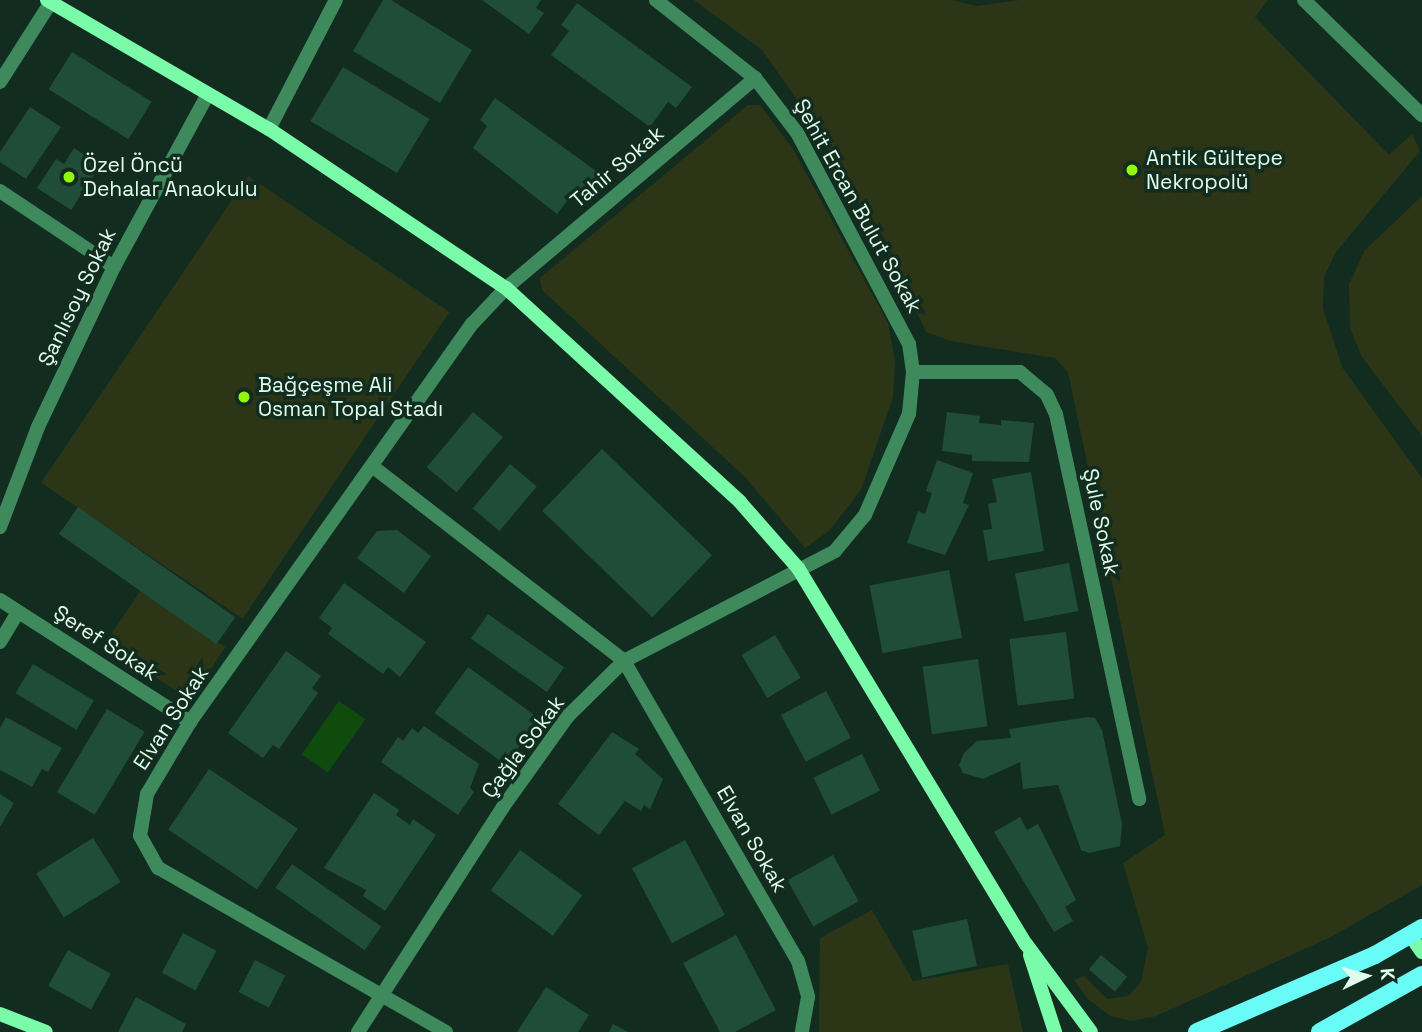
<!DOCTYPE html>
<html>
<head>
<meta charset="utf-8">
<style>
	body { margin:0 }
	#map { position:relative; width:1422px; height:1032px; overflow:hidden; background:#132c20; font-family:"Space Grotesk",sans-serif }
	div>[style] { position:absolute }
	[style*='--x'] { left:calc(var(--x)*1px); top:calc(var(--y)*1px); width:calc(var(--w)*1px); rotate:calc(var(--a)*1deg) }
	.green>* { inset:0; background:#2c3616; transform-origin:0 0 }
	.water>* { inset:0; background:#0f4b0d; transform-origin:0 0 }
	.building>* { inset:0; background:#1f4d38; transform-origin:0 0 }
	.service>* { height:14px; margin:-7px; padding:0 7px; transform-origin:7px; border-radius:7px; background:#3f8a5c }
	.minor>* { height:14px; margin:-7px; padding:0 7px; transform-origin:7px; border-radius:7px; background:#3f8a5c }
	.secondary>* { height:14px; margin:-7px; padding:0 7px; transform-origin:7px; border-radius:7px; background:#79fba9 }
	.primary>* { height:18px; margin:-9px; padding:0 9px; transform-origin:9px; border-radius:9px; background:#69fbf6 }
	.dots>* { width:19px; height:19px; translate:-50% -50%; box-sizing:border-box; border:4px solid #132c20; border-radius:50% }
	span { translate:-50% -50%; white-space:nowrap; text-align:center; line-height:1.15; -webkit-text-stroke:7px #132c20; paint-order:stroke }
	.poi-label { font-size:21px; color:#dffeed }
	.left { translate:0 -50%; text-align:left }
	.street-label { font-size:21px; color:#dffeed }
	.north { position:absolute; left:1331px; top:941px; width:70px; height:70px; -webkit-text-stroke:5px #132c20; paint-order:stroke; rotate:85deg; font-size:19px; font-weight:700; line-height:28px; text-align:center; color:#dffeed }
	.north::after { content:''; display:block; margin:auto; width:24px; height:32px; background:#dffeed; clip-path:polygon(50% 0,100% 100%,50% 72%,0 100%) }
</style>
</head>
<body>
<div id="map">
	<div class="green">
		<i style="clip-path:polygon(694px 0,952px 0,977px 6px,1020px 0,1268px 0,1255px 17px,1389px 155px,1412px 134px,1420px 151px,1336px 252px,1324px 277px,1323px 308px,1342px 367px,1422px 478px,1422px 885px,1329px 938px,1156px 1016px,1131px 1021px,1110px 1016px,1088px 999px,1074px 980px,1084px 976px,1107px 999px,1128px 996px,1141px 982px,1148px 948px,1123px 863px,1165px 835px,1068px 372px,1055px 358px,951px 341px,926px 332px,896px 268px,808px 115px,762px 50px)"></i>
		<i style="clip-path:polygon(748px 105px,760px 105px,793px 149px,888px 323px,895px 361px,893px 397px,861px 490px,829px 531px,805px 548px,745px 477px,542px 290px,540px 278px)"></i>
		<i style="left:248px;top:176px;width:243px;height:370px;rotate:34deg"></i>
		<i style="clip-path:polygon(1422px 196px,1422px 436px,1362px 357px,1350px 328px,1349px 284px,1365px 250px)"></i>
		<i style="left:141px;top:590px;width:102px;height:64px;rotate:34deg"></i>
		<i style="clip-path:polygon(872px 910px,913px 981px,1008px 964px,1023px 1032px,819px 1032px,820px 938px)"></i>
	</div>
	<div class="water">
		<i style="left:339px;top:701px;width:32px;height:65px;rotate:35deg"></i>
	</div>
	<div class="building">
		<i style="clip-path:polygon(383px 0,391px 0,472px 50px,440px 103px,353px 51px)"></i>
		<i style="clip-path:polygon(482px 0,541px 0,536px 8px,544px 13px,529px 34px)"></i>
		<i style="clip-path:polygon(577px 3px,692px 87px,676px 108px,668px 102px,650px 127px,551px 55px,569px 31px,561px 25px)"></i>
		<i style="left:72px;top:52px;width:94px;height:44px;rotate:32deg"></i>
		<i style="left:343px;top:67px;width:101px;height:63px;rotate:31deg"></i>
		<i style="clip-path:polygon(495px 98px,599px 173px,584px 194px,576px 189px,557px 214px,473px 148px,487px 126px,480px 120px)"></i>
		<i style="clip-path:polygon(30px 107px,61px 127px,26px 179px,0 162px,0 152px)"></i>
		<i style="clip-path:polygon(74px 148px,100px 166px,71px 210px,37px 188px,56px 159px,64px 164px)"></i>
		<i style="left:473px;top:412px;width:39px;height:72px;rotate:40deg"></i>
		<i style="clip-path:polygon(947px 412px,980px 416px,979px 423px,1001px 425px,1001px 420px,1034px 423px,1029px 462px,972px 461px,972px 455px,942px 451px)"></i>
		<i style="left:602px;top:449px;width:153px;height:86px;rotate:44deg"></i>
		<i style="clip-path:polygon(937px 460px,973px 473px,963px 503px,969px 505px,945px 555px,907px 543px,918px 511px,925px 514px,932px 493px,926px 491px)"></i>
		<i style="left:510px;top:464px;width:35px;height:58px;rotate:40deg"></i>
		<i style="clip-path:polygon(1031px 472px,1044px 551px,988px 561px,983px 530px,992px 529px,988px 504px,997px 502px,992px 479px)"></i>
		<i style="left:78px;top:507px;width:192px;height:33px;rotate:35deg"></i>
		<i style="clip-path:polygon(397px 530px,431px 556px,404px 593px,357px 558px,377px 531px)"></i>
		<i style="left:1069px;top:563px;width:49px;height:55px;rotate:79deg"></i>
		<i style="left:949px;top:570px;width:69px;height:81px;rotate:79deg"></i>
		<i style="clip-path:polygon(344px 583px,426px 642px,400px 677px,388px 667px,383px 674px,328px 634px,332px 628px,319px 618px)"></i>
		<i style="left:488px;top:614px;width:93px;height:30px;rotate:35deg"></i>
		<i style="left:1066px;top:632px;width:67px;height:57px;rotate:83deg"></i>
		<i style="left:775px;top:635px;width:50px;height:39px;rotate:59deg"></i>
		<i style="clip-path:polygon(286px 651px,321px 676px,312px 688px,318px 693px,279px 749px,273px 745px,263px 758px,228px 733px)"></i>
		<i style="left:978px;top:659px;width:68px;height:56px;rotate:82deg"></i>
		<i style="left:33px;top:664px;width:71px;height:34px;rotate:31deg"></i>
		<i style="left:468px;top:667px;width:88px;height:57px;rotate:36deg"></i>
		<i style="left:826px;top:691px;width:53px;height:51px;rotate:62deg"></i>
		<i style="left:107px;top:709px;width:44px;height:97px;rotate:31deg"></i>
		<i style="clip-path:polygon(6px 717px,62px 748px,48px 772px,42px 769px,32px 787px,0 770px,0 728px)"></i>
		<i style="clip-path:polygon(1088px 717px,1095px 718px,1102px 730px,1122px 824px,1120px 846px,1089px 853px,1081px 850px,1058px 785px,1023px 789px,1020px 762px,983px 779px,963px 773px,959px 765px,964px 753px,977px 741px,1011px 738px,1009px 729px)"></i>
		<i style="clip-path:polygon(424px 726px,479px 764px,470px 788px,474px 792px,458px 815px,381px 762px,398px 737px,403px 741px,412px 728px,418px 733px)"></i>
		<i style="clip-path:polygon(612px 732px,639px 749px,635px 754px,663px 779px,650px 809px,644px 805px,641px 811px,625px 801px,599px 835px,558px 804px)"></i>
		<i style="left:862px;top:754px;width:41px;height:54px;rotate:64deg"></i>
		<i style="left:209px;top:769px;width:107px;height:73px;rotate:34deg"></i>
		<i style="clip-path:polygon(374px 793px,399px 810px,396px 815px,410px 825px,413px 819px,436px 835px,385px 911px,363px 896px,366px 890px,324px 868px)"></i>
		<i style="clip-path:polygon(0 794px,14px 803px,0 827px)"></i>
		<i style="clip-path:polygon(1020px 817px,1027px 830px,1038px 824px,1076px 900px,1065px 907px,1073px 921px,1054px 932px,994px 832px)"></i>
		<i style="left:93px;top:838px;width:52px;height:67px;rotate:58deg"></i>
		<i style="left:685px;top:840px;width:85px;height:60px;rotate:62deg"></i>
		<i style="left:520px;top:850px;width:77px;height:50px;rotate:36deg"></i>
		<i style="left:833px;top:855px;width:53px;height:52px;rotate:61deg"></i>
		<i style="left:292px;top:864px;width:109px;height:29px;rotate:35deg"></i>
		<i style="left:967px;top:919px;width:48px;height:56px;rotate:78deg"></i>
		<i style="left:183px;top:933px;width:38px;height:45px;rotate:28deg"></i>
		<i style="clip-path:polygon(736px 935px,776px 1010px,735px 1032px,720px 1032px,683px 963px)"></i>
		<i style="left:68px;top:950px;width:49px;height:41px;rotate:29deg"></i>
		<i style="left:1101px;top:955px;width:34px;height:19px;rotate:40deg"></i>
		<i style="left:255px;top:960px;width:34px;height:36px;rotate:27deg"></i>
		<i style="clip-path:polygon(546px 987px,589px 1015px,578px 1032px,517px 1032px)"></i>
		<i style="clip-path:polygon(136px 997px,186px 1024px,182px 1032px,118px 1032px)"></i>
		<i style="clip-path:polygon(613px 1024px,628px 1032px,609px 1032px)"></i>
	</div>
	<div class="service">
		<i style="--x:1304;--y:0;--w:165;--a:44.3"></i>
	</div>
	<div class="minor">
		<i style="--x:0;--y:82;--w:95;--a:-57.5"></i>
		<i style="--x:269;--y:129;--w:145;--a:-62.6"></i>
		<i style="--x:0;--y:191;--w:137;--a:33.7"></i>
		<i style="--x:913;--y:372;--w:107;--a:0"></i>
		<i style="--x:1020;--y:372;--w:35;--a:40"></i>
		<i style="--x:1047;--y:395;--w:21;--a:65"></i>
		<i style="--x:1056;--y:414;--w:394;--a:77.8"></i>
		<i style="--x:372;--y:466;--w:319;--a:37.7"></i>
		<i style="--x:624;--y:661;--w:347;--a:59.9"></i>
		<i style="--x:798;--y:961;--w:37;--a:74"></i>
		<i style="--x:808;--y:997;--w:36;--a:100"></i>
		<i style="--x:0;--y:527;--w:107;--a:-69.2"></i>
		<i style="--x:38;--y:427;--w:177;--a:-64.6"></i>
		<i style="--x:114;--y:267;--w:197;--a:-61.5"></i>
		<i style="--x:0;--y:600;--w:226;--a:32.7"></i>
		<i style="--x:0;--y:642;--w:35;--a:-59"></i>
		<i style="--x:358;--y:1032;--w:268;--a:-57.2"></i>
		<i style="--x:503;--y:807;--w:112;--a:-54.5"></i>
		<i style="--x:568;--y:716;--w:78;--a:-44.5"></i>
		<i style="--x:624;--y:661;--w:238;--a:-27.5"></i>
		<i style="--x:835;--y:551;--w:47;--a:-50.2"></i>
		<i style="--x:865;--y:515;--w:110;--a:-66.5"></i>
		<i style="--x:909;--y:414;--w:42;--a:-84.6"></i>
		<i style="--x:913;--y:372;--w:28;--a:-98"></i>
		<i style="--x:909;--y:344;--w:238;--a:-117.9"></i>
		<i style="--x:798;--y:134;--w:71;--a:-127.5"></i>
		<i style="--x:755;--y:78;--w:126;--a:-141.8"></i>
		<i style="--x:446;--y:1032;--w:331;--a:-150.3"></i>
		<i style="--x:158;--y:868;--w:37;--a:-119"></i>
		<i style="--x:140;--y:836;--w:43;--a:-80.5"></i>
		<i style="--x:147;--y:794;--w:84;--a:-59.2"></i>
		<i style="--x:190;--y:722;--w:489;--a:-54.7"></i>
		<i style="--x:473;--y:323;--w:48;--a:-46.7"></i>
		<i style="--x:506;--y:288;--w:326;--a:-40.1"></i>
	</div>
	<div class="secondary">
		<i style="--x:47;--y:0;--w:257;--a:30.2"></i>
		<i style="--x:269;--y:129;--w:285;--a:33.9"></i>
		<i style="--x:506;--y:288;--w:317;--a:42.4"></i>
		<i style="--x:740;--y:502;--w:88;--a:48.7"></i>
		<i style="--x:798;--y:568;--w:440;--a:58.8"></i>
		<i style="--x:1026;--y:944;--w:109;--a:53.5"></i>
		<i style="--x:1410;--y:935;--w:21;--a:55"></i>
		<i style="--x:1030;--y:955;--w:81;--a:72"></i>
		<i style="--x:0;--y:1014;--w:49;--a:21.4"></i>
	</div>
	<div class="primary">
		<i style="--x:1197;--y:1032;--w:194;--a:-23.4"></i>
		<i style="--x:1375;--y:955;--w:54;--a:-29.9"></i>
		<i style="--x:1320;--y:1032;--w:117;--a:-29.2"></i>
	</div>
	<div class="dots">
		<i style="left:1132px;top:170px;background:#92f811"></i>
		<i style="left:69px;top:177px;background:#92f811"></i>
		<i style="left:244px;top:397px;background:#92f811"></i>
	</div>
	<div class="poi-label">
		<span class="left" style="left:1146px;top:170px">Antik Gültepe<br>Nekropolü</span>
		<span class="left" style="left:83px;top:177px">Özel Öncü<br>Dehalar Anaokulu</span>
		<span class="left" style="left:258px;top:397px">Bağçeşme Ali<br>Osman Topal Stadı</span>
	</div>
	<div class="street-label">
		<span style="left:617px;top:167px;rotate:-40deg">Tahir Sokak</span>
		<span style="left:858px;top:206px;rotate:61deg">Şehit Ercan Bulut Sokak</span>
		<span style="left:77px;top:297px;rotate:-64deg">Şanlısoy Sokak</span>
		<span style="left:1101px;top:522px;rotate:78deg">Şule Sokak</span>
		<span style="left:106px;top:643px;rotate:33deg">Şeref Sokak</span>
		<span style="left:171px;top:718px;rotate:-57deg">Elvan Sokak</span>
		<span style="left:523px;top:747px;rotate:-53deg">Çağla Sokak</span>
		<span style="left:752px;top:839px;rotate:60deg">Elvan Sokak</span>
	</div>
	<div class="north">K</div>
</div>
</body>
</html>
